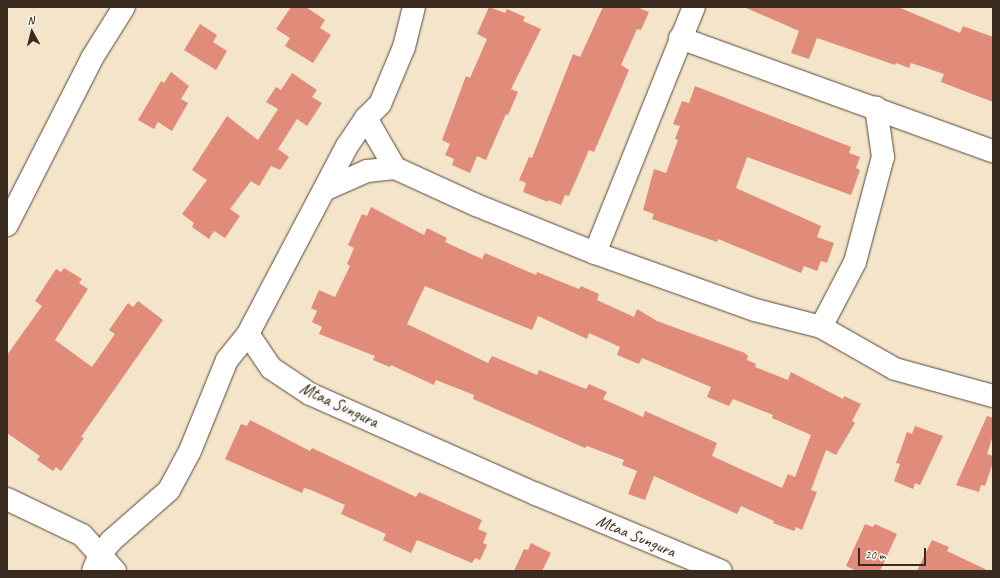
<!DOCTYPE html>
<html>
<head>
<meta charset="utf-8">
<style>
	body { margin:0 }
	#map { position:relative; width:1000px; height:578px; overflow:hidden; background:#f4e4ca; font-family:Caveat,sans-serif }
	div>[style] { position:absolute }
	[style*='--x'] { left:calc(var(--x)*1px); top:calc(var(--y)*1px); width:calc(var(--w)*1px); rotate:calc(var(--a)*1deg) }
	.building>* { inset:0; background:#e18c7a }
	.roads { filter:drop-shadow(0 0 1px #574638) drop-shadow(0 0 1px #574638) }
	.minor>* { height:22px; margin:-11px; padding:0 11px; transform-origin:11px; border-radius:11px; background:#fff }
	span { translate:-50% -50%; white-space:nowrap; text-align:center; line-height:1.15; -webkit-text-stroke:4px #fdfcf7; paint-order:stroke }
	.street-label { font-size:17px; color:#3b2a1e }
	.frame { position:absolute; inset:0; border:8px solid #3b2a1e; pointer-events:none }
	.north { position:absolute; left:12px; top:12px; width:40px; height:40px; -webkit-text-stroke:3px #fdfcf7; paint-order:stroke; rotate:353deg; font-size:11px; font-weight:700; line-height:16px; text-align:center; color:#3b2a1e }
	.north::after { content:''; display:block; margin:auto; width:14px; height:18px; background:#3b2a1e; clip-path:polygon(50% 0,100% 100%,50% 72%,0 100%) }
	.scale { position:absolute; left:858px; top:548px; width:68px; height:18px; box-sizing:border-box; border:2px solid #3b2a1e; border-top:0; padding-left:5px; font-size:12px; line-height:14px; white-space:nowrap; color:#3b2a1e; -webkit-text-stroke:3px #fdfcf7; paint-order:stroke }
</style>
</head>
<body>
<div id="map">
	<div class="building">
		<i style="clip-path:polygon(291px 7px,306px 7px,325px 20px,320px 28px,331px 35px,313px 63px,285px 46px,290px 38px,276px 29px)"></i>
		<i style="clip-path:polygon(489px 7px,505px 13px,507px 9px,525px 17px,523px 21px,541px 29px,511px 89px,518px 92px,508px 115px,506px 114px,486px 160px,477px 156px,470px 173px,452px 165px,454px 159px,445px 155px,450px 144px,442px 140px,466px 76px,470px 78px,487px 39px,477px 34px)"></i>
		<i style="clip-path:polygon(603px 7px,637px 7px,649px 12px,641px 30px,637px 29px,621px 65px,629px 70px,594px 152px,589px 150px,569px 196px,565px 195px,561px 205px,548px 200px,548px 202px,523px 192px,526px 183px,519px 180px,529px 157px,532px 158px,573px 54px,580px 57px)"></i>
		<i style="clip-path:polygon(744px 7px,898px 7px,960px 33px,963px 26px,993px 37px,993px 102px,941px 82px,944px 74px,911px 63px,909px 68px,896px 63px,895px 65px,817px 38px,809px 59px,791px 53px,799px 31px)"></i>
		<i style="clip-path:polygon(200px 24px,217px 35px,213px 42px,227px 51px,216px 70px,184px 50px)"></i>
		<i style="clip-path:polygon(171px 72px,189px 86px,181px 99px,188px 103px,172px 131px,158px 122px,154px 129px,138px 120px,161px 81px,164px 83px)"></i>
		<i style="clip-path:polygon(292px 73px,317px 90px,312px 97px,322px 103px,307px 126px,297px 119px,278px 149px,289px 157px,280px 170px,271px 166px,259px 186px,251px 181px,230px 209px,240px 216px,225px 238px,214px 231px,209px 239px,192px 227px,194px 223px,182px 214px,207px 180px,192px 170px,227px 116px,258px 140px,278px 109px,266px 102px,276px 87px,281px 90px)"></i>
		<i style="clip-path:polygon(695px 86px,851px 147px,849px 153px,860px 157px,856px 168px,860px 170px,851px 195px,747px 157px,736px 188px,821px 226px,817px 237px,834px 243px,827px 263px,821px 261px,817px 271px,804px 266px,801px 273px,718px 239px,717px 242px,652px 219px,654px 214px,643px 210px,654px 169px,666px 173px,678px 140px,675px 139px,680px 126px,673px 124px,682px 101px,689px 103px)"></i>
		<i style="clip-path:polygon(evenodd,371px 207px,424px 235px,427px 228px,447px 238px,445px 242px,482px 259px,485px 253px,536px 275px,537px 272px,579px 289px,581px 286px,599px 294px,597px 300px,634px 317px,637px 309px,657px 321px,745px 353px,748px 356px,747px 360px,756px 364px,755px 367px,788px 380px,791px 372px,843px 399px,844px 396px,861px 404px,852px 421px,855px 423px,836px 455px,826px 450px,811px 490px,817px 492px,802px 530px,796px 527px,794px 531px,773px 523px,774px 521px,741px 506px,737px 514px,654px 476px,645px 500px,628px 494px,637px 471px,622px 465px,624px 460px,587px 446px,585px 448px,473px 399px,474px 395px,436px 380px,434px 385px,391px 365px,390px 367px,373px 360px,375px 356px,319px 334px,322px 327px,312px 322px,317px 311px,311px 308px,319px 290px,335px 297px,350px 266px,347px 264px,354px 248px,348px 245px,362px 214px,367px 216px,371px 207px,425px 286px,532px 330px,538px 316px,587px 339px,589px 333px,620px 347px,617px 355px,639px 364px,642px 358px,711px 387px,707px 397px,729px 406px,733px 399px,773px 415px,772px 418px,811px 435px,795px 477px,788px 474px,782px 488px,712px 456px,717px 443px,645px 411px,643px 417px,603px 399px,607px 392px,589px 384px,586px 389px,539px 370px,537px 375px,492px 356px,488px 363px,407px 324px,425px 286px)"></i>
		<i style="clip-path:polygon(64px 268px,82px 279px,79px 283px,88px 289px,55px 340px,92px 367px,115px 334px,109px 330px,128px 303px,133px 307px,138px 301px,163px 320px,81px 437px,84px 438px,61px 471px,56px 467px,53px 471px,37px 460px,40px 456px,7px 433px,7px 355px,42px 306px,35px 301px,56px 269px,61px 272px)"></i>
		<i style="clip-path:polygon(987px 416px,993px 418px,993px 435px,987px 454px,993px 456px,993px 462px,985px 486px,981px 485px,979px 492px,956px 485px)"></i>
		<i style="clip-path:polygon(250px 420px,310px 451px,312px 448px,416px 497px,419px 492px,482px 520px,478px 529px,487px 533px,483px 543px,487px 545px,480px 560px,475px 558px,472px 563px,417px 540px,411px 553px,383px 540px,386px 534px,341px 514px,345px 505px,311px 490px,304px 488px,302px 493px,225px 459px,241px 424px,247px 426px)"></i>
		<i style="clip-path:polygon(915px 426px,943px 436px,920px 485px,915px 483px,913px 489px,894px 481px,900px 464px,896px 463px,907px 432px,912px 434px)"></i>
		<i style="clip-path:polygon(865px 524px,873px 527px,875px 524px,897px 534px,880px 571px,857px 571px,846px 566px)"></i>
		<i style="clip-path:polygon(932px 540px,949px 547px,947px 551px,989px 571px,917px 571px)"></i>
		<i style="clip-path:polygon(531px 543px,551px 553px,542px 571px,514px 571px,524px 549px,528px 550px)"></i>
	</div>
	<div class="roads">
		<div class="minor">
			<i style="--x:414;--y:7;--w:41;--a:104"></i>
			<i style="--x:404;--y:47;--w:62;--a:112.8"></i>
			<i style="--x:380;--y:104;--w:20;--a:135"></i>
			<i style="--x:366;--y:118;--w:34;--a:124"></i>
			<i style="--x:347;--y:146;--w:212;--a:117.8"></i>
			<i style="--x:248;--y:334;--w:41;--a:55.9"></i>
			<i style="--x:271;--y:368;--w:47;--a:33.7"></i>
			<i style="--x:310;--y:394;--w:247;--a:23.9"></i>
			<i style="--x:536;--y:494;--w:200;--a:22.6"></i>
			<i style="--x:680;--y:38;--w:333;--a:19.9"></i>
			<i style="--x:366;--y:118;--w:58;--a:59.9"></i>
			<i style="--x:395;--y:168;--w:89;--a:24.6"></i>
			<i style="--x:476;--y:205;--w:128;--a:22"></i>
			<i style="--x:595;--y:253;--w:170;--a:19.6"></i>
			<i style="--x:755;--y:310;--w:68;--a:14.4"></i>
			<i style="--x:821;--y:327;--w:85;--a:29.6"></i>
			<i style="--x:895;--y:369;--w:102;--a:15.4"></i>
			<i style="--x:324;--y:190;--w:47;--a:-23.8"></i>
			<i style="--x:367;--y:171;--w:28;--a:-6"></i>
			<i style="--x:7;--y:225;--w:187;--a:-63"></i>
			<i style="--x:92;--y:58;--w:60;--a:-57.9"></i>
			<i style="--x:595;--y:253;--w:265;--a:-68.1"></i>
			<i style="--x:821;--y:327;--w:73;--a:-62.4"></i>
			<i style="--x:855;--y:262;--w:109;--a:-75.1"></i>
			<i style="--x:883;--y:157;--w:50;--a:-98"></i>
			<i style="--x:7;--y:499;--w:83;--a:25.6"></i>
			<i style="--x:82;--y:535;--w:49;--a:47.5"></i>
			<i style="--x:93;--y:571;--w:16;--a:-68"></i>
			<i style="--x:99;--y:556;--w:19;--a:-51"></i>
			<i style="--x:111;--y:541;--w:77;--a:-41.3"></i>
			<i style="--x:169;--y:490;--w:44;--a:-61.7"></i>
			<i style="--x:190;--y:451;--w:98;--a:-67.9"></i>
			<i style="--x:227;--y:360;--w:33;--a:-51"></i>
		</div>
	</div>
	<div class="street-label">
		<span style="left:339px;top:405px;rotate:25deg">Mtaa Sungura</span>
		<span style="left:636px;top:536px;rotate:23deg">Mtaa Sungura</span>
	</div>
	<div class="frame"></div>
	<div class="north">N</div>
	<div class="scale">20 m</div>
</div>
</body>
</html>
